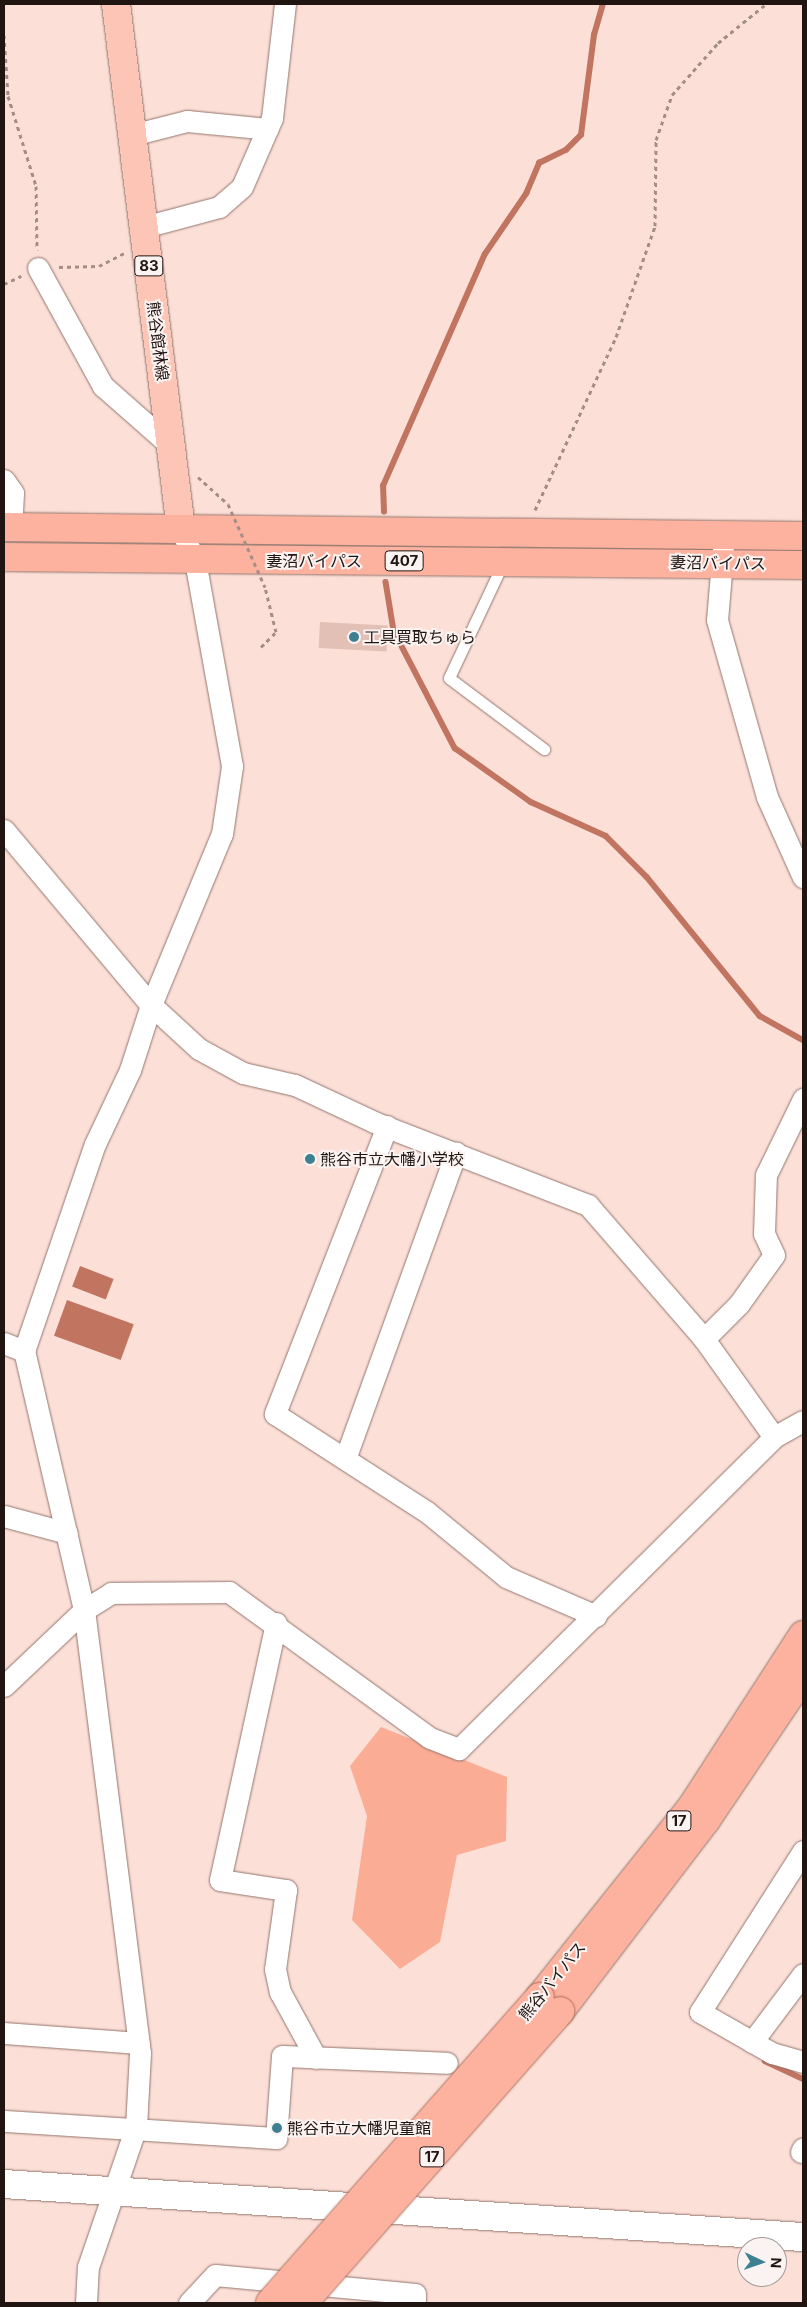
<!DOCTYPE html>
<html>
<head>
<meta charset="utf-8">
<style>
	body { margin:0 }
	#map { position:relative; width:807px; height:2307px; overflow:hidden; background:#fce0d8; font-family:Inter,"Noto Sans JP",sans-serif }
	div>[style] { position:absolute }
	[style*='--x'] { left:calc(var(--x)*1px); top:calc(var(--y)*1px); width:calc(var(--w)*1px); rotate:calc(var(--a)*1deg) }
	.green>* { inset:0; background:#fbac95 }
	.water>* { inset:0; background:#c17560; transform-origin:0 0 }
	.stream>* { height:5.5px; margin:-2.75px; padding:0 2.75px; transform-origin:2.75px; border-radius:2.75px; background:#c17560 }
	.building>* { inset:0; background:#e2c0b6; transform-origin:0 0 }
	.path>* { height:3px; margin-top:-1.5px; transform-origin:0; background:repeating-linear-gradient(90deg,#a38d87 0 4px,transparent 0 8px) }
	.roads { filter:drop-shadow(0 0 1px #93756c) drop-shadow(0 0 1px #93756c) }
	.service>* { height:11px; margin:-5.5px; padding:0 5.5px; transform-origin:5.5px; border-radius:5.5px; background:#fff }
	.minor>* { height:21px; margin:-10.5px; padding:0 10.5px; transform-origin:10.5px; border-radius:10.5px; background:#fff }
	.tertiary>* { height:28px; margin:-14px; padding:0 14px; transform-origin:14px; border-radius:14px; background:#fff }
	.primary>* { height:28px; margin:-14px; padding:0 14px; transform-origin:14px; border-radius:14px; background:#fdc5b6 }
	.trunk>* { height:28px; margin:-14px; padding:0 14px; transform-origin:14px; border-radius:14px; background:#fcb29e }
	.path-bridge>* { height:3px; margin-top:-1.5px; transform-origin:0; background:repeating-linear-gradient(90deg,#a38d87 0 4px,transparent 0 8px) }
	.bridges { filter:drop-shadow(0 0 1px #af6f5d) drop-shadow(0 0 1px #af6f5d) }
	.trunk-bridge>* { height:28px; margin:-14px; padding:0 14px; transform-origin:14px; border-radius:14px; background:#fcb29e }
	.dots>* { width:14px; height:14px; translate:-50% -50%; box-sizing:border-box; border:2px solid #faf3f1; border-radius:50% }
	span { translate:-50% -50%; white-space:nowrap; text-align:center; line-height:1.15; -webkit-text-stroke:4px #faf3f1; paint-order:stroke }
	.shield-label span { padding:1px 4px; background:#faf3f1; border:1px solid; border-radius:4px; -webkit-text-stroke-width:0 }
	.shield-label { font-size:15px; color:#211512; font-weight:700 }
	.street-label { font-size:16px; color:#211512 }
	.poi-label { font-size:16px; color:#211512 }
	.left { translate:0 -50%; text-align:left }
	.frame { position:absolute; inset:0; border:5px solid #211512; pointer-events:none }
	.north { position:absolute; left:737px; top:2237px; width:50px; height:50px; box-sizing:border-box; background:#faf3f1; border:1px solid #a39a98; border-radius:50%; rotate:93deg; font-size:14px; font-weight:700; line-height:20px; text-align:center; color:#211512 }
	.north::after { content:''; display:block; margin:auto; width:18px; height:22px; background:#3d8091; clip-path:polygon(50% 0,100% 100%,50% 72%,0 100%) }
</style>
</head>
<body>
<div id="map">
	<div class="green">
		<i style="clip-path:polygon(381px 1727px,507px 1777px,506px 1841px,457px 1855px,440px 1942px,400px 1969px,352px 1920px,367px 1816px,350px 1766px)"></i>
	</div>
	<div class="water">
		<i style="left:80px;top:1266px;width:36px;height:22px;rotate:21deg"></i>
		<i style="left:67px;top:1300px;width:71px;height:38px;rotate:20deg"></i>
	</div>
	<div class="stream">
		<i style="--x:384;--y:512;--w:26;--a:-92"></i>
		<i style="--x:383;--y:486;--w:253;--a:-66.3"></i>
		<i style="--x:485;--y:254;--w:73;--a:-55.7"></i>
		<i style="--x:526;--y:194;--w:34;--a:-67"></i>
		<i style="--x:539;--y:163;--w:30;--a:-26"></i>
		<i style="--x:566;--y:150;--w:21;--a:-45"></i>
		<i style="--x:581;--y:135;--w:101;--a:-82.6"></i>
		<i style="--x:594;--y:35;--w:32;--a:-74"></i>
		<i style="--x:386;--y:582;--w:50;--a:80.7"></i>
		<i style="--x:394;--y:631;--w:132;--a:62.5"></i>
		<i style="--x:455;--y:748;--w:93;--a:35.4"></i>
		<i style="--x:531;--y:802;--w:82;--a:24.4"></i>
		<i style="--x:606;--y:836;--w:58;--a:45"></i>
		<i style="--x:647;--y:877;--w:179;--a:50.9"></i>
		<i style="--x:760;--y:1016;--w:49;--a:29.2"></i>
		<i style="--x:765;--y:2061;--w:42;--a:25.3"></i>
	</div>
	<div class="building">
		<i style="left:320px;top:622px;width:68px;height:26px;rotate:3deg"></i>
	</div>
	<div class="path">
		<i style="--x:4;--y:35;--w:61;--a:86.2"></i>
		<i style="--x:8;--y:96;--w:94;--a:72.7"></i>
		<i style="--x:36;--y:186;--w:64;--a:89.1"></i>
		<i style="--x:59;--y:267;--w:40;--a:-1.4"></i>
		<i style="--x:99;--y:266;--w:28;--a:-27"></i>
		<i style="--x:4;--y:284;--w:19;--a:-25"></i>
		<i style="--x:198;--y:477;--w:40;--a:42"></i>
		<i style="--x:535;--y:510;--w:191;--a:-64.9"></i>
		<i style="--x:616;--y:337;--w:118;--a:-70.6"></i>
		<i style="--x:655;--y:226;--w:86;--a:-89.3"></i>
		<i style="--x:656;--y:140;--w:48;--a:-70.4"></i>
		<i style="--x:672;--y:95;--w:69;--a:-48.5"></i>
		<i style="--x:718;--y:43;--w:62;--a:-39.1"></i>
		<i style="--x:261;--y:647;--w:21;--a:-45"></i>
		<i style="--x:276;--y:632;--w:46;--a:-103.7"></i>
	</div>
	<div class="roads">
		<div class="service">
			<i style="--x:503;--y:563;--w:127;--a:115.2"></i>
			<i style="--x:449;--y:678;--w:119;--a:36.8"></i>
		</div>
		<div class="minor">
			<i style="--x:132;--y:135;--w:57;--a:-14.3"></i>
			<i style="--x:187;--y:121;--w:81;--a:5.6"></i>
			<i style="--x:144;--y:227;--w:78;--a:-14.9"></i>
			<i style="--x:219;--y:207;--w:30;--a:-41"></i>
			<i style="--x:242;--y:187;--w:75;--a:-66.5"></i>
			<i style="--x:272;--y:118;--w:115;--a:-83.5"></i>
			<i style="--x:38;--y:268;--w:135;--a:61.2"></i>
			<i style="--x:103;--y:386;--w:91;--a:41.4"></i>
			<i style="--x:4;--y:480;--w:16;--a:55"></i>
			<i style="--x:13;--y:493;--w:34;--a:93"></i>
			<i style="--x:723;--y:549;--w:71;--a:94.8"></i>
			<i style="--x:717;--y:620;--w:184;--a:74.2"></i>
			<i style="--x:767;--y:797;--w:88;--a:65.8"></i>
			<i style="--x:4;--y:830;--w:229;--a:50"></i>
			<i style="--x:151;--y:1005;--w:65;--a:42.5"></i>
			<i style="--x:199;--y:1049;--w:50;--a:28.6"></i>
			<i style="--x:243;--y:1073;--w:53;--a:13"></i>
			<i style="--x:295;--y:1085;--w:87;--a:25.1"></i>
			<i style="--x:374;--y:1122;--w:230;--a:21.2"></i>
			<i style="--x:588;--y:1205;--w:177;--a:49.1"></i>
			<i style="--x:704;--y:1339;--w:120;--a:54.5"></i>
			<i style="--x:387;--y:1126;--w:309;--a:111.3"></i>
			<i style="--x:275;--y:1414;--w:181;--a:32.8"></i>
			<i style="--x:427;--y:1512;--w:102;--a:39.4"></i>
			<i style="--x:506;--y:1577;--w:98;--a:23.4"></i>
			<i style="--x:704;--y:1339;--w:49;--a:-45"></i>
			<i style="--x:739;--y:1304;--w:60;--a:-54.5"></i>
			<i style="--x:774;--y:1255;--w:23;--a:-115"></i>
			<i style="--x:764;--y:1234;--w:59;--a:-88.1"></i>
			<i style="--x:766;--y:1175;--w:85;--a:-64"></i>
			<i style="--x:4;--y:1343;--w:22;--a:22"></i>
			<i style="--x:345;--y:1459;--w:326;--a:-70.1"></i>
			<i style="--x:4;--y:1516;--w:65;--a:15.1"></i>
			<i style="--x:276;--y:1623;--w:263;--a:102.3"></i>
			<i style="--x:220;--y:1880;--w:67;--a:8.6"></i>
			<i style="--x:286;--y:1890;--w:80;--a:97.9"></i>
			<i style="--x:275;--y:1969;--w:24;--a:78"></i>
			<i style="--x:280;--y:1992;--w:75;--a:61.4"></i>
			<i style="--x:4;--y:1686;--w:110;--a:-43.5"></i>
			<i style="--x:84;--y:1610;--w:32;--a:-32"></i>
			<i style="--x:111;--y:1593;--w:118;--a:-0.5"></i>
			<i style="--x:229;--y:1592;--w:248;--a:36"></i>
			<i style="--x:430;--y:1738;--w:31;--a:21"></i>
			<i style="--x:459;--y:1749;--w:443;--a:-44.7"></i>
			<i style="--x:774;--y:1437;--w:33;--a:-29"></i>
			<i style="--x:803;--y:1851;--w:191;--a:122.6"></i>
			<i style="--x:700;--y:2012;--w:83;--a:29.7"></i>
			<i style="--x:772;--y:2053;--w:32;--a:16"></i>
			<i style="--x:4;--y:2033;--w:135;--a:4.2"></i>
			<i style="--x:752;--y:2042;--w:85;--a:-53.1"></i>
			<i style="--x:4;--y:2121;--w:273;--a:3.6"></i>
			<i style="--x:276;--y:2138;--w:82;--a:-85.8"></i>
			<i style="--x:282;--y:2056;--w:165;--a:2.4"></i>
			<i style="--x:801;--y:2152;--w:4;--a:-63"></i>
			<i style="--x:86;--y:2303;--w:36;--a:-87"></i>
			<i style="--x:88;--y:2267;--w:148;--a:-71.1"></i>
			<i style="--x:136;--y:2127;--w:74;--a:-86.9"></i>
			<i style="--x:140;--y:2053;--w:447;--a:-97.2"></i>
			<i style="--x:84;--y:1610;--w:266;--a:-103"></i>
			<i style="--x:24;--y:1351;--w:219;--a:-71.1"></i>
			<i style="--x:95;--y:1144;--w:82;--a:-64.7"></i>
			<i style="--x:130;--y:1070;--w:68;--a:-72.1"></i>
			<i style="--x:151;--y:1005;--w:185;--a:-67.5"></i>
			<i style="--x:222;--y:834;--w:69;--a:-81.6"></i>
			<i style="--x:232;--y:766;--w:208;--a:-100.2"></i>
			<i style="--x:195;--y:561;--w:35;--a:-114"></i>
			<i style="--x:189;--y:2303;--w:38;--a:-47"></i>
			<i style="--x:215;--y:2275;--w:201;--a:5.4"></i>
			<i style="--x:415;--y:2294;--w:9;--a:90"></i>
		</div>
		<div class="tertiary">
			<i style="--x:4;--y:2184;--w:801;--a:3.8"></i>
		</div>
		<div class="primary">
			<i style="--x:116;--y:4;--w:529;--a:82.94"></i>
		</div>
		<div class="trunk">
			<i style="--x:4;--y:527;--w:799;--a:0.65"></i>
			<i style="--x:4;--y:557;--w:799;--a:0.57"></i>
			<i style="--x:540;--y:1997;--w:242;--a:-51.4"></i>
			<i style="--x:691;--y:1808;--w:206;--a:-57.1"></i>
			<i style="--x:560;--y:2011;--w:240;--a:-52.6"></i>
			<i style="--x:706;--y:1820;--w:174;--a:-56"></i>
		</div>
	</div>
	<div class="path-bridge">
		<i style="--x:228;--y:504;--w:91;--a:66"></i>
	</div>
	<div class="bridges">
		<div class="trunk-bridge">
			<i style="--x:270;--y:2303;--w:408;--a:-48.6"></i>
			<i style="--x:303;--y:2303;--w:389;--a:-48.6"></i>
		</div>
	</div>
	<div class="dots">
		<i style="left:354px;top:637px;background:#3d8091"></i>
		<i style="left:310px;top:1159px;background:#3d8091"></i>
		<i style="left:277px;top:2128px;background:#3d8091"></i>
	</div>
	<div class="shield-label">
		<span style="left:149px;top:266px">83</span>
		<span style="left:404px;top:561px">407</span>
		<span style="left:679px;top:1821px">17</span>
		<span style="left:432px;top:2157px">17</span>
	</div>
	<div class="street-label">
		<span style="left:158px;top:341px;rotate:83deg">熊谷館林線</span>
		<span style="left:314px;top:561px">妻沼バイパス</span>
		<span style="left:718px;top:563px;rotate:1deg">妻沼バイパス</span>
		<span style="left:552px;top:1981px;rotate:-51deg">熊谷バイパス</span>
	</div>
	<div class="poi-label">
		<span class="left" style="left:364px;top:637px">工具買取ちゅら</span>
		<span class="left" style="left:320px;top:1159px">熊谷市立大幡小学校</span>
		<span class="left" style="left:287px;top:2128px">熊谷市立大幡児童館</span>
	</div>
	<div class="frame"></div>
	<div class="north">N</div>
</div>
</body>
</html>
